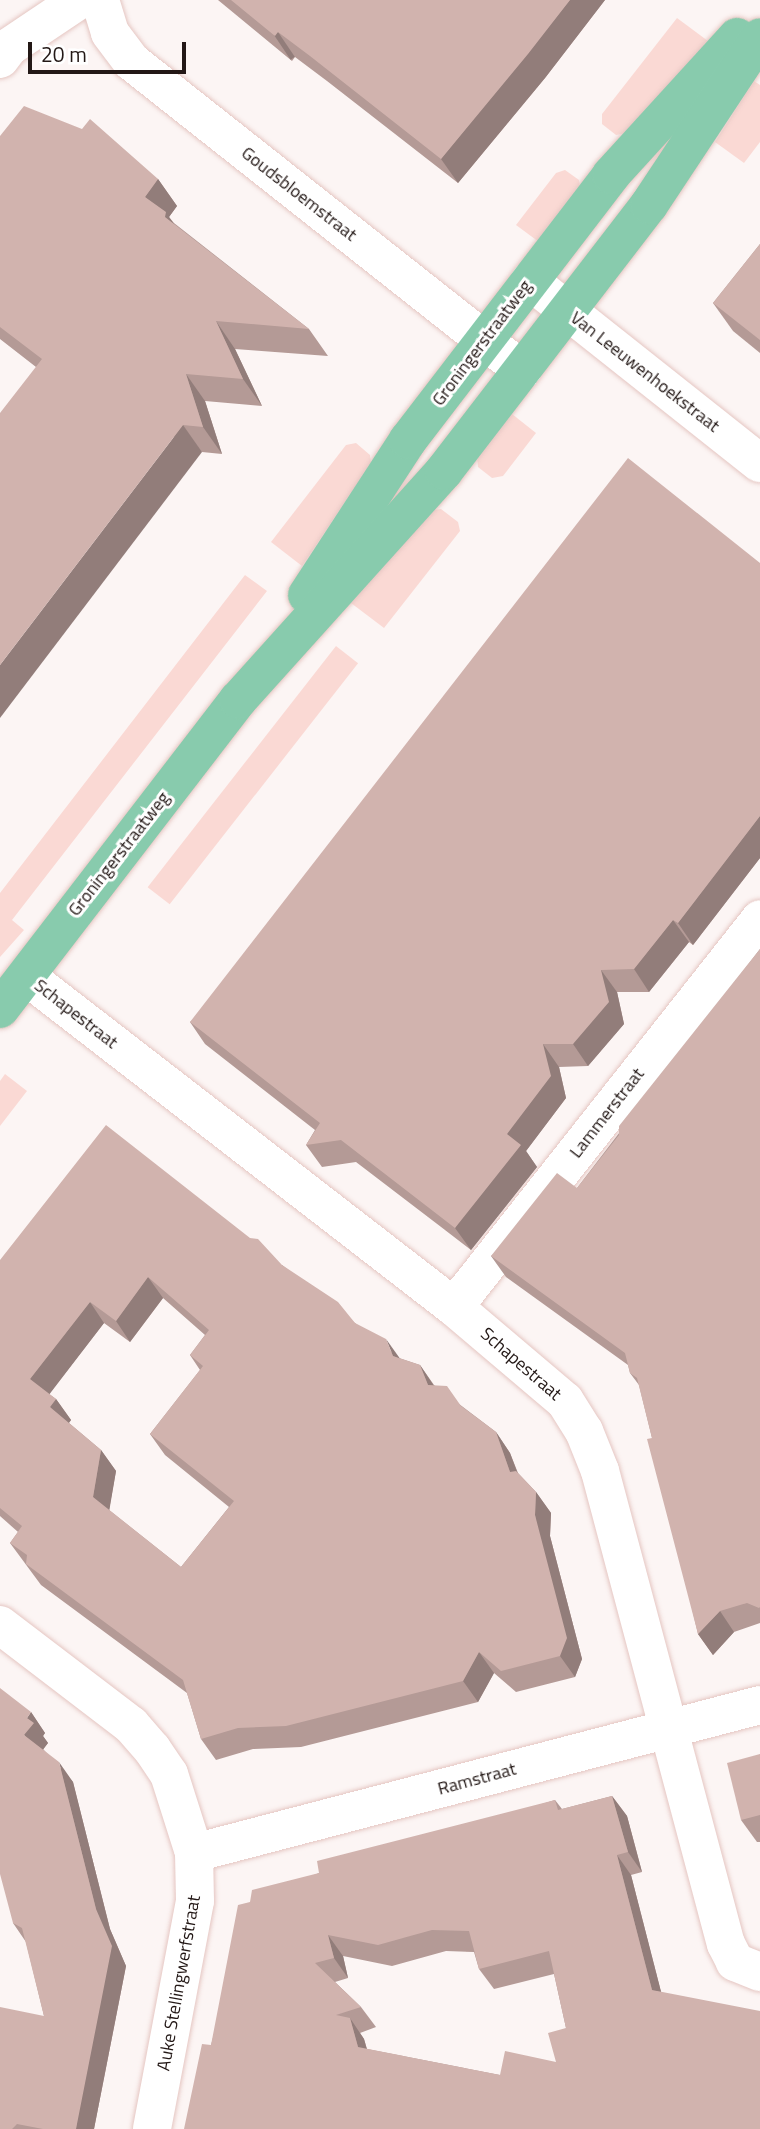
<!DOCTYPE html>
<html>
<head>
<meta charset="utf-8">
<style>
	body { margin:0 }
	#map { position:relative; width:760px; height:2129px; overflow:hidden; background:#fcf5f4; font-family:"Titillium Web",sans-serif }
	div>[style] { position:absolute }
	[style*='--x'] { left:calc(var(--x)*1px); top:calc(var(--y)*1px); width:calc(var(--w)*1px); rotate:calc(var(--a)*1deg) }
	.green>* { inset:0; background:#fad9d4; transform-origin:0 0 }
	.roads { filter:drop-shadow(0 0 2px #e5c6c2) drop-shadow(0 0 2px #e5c6c2) }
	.minor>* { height:38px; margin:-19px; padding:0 19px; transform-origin:19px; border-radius:19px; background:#fff }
	.major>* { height:38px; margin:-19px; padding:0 19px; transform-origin:19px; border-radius:19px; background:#88cbad }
	.wall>* { inset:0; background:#b49a96 }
	.shaded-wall>* { inset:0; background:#927d7a; transform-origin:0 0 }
	.building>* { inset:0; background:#d1b3ae }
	span { translate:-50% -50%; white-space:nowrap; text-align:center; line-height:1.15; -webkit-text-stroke:6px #fff; paint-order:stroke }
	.street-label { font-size:18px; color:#231816 }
	.scale { position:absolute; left:28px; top:42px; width:158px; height:32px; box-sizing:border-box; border:4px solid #231816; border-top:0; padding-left:9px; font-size:21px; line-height:24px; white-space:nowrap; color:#231816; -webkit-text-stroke:5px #fff; paint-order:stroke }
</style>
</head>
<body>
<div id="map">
	<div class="green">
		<i style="clip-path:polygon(677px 18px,708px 41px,626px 133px,616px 135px,602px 124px,602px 114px)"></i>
		<i style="clip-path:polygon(754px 81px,760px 85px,760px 142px,744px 163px,715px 142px)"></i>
		<i style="clip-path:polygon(565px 170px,579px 180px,580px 188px,539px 242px,516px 225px,556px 173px)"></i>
		<i style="clip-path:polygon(512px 414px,536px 433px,503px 476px,492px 478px,478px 467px,477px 457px)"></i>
		<i style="clip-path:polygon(356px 443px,370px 455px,371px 463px,302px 566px,271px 542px,346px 445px)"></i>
		<i style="clip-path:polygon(441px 509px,458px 522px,460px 531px,384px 628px,351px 603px,433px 510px)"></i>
		<i style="clip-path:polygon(245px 575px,267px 591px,12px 920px,24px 930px,0 957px,0 893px)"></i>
		<i style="left:336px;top:646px;width:28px;height:306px;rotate:38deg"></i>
		<i style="clip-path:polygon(5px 1074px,27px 1091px,0 1126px,0 1081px)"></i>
	</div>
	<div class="roads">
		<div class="minor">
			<i style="--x:100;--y:0;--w:34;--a:73"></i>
			<i style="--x:110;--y:33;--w:36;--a:53"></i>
			<i style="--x:132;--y:62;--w:497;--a:38.3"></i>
			<i style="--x:0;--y:59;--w:15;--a:-53"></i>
			<i style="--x:9;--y:47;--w:84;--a:-33.9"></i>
			<i style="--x:530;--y:281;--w:293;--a:38.4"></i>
			<i style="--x:26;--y:976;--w:541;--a:37.72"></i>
			<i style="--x:454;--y:1307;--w:145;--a:40.3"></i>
			<i style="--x:565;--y:1401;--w:36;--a:58"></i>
			<i style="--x:584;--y:1431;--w:43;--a:68.2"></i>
			<i style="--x:600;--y:1471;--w:489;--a:75.1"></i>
			<i style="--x:726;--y:1944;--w:20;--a:63"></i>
			<i style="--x:735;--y:1962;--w:27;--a:22"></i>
			<i style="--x:454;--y:1307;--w:494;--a:-51.7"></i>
			<i style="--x:0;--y:1625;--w:165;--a:37.4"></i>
			<i style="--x:131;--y:1725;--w:32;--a:49"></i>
			<i style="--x:152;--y:1749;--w:30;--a:56"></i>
			<i style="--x:169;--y:1774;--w:83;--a:72.4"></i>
			<i style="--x:194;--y:1853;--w:48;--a:88.8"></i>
			<i style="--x:195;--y:1901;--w:232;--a:100.7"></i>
			<i style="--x:194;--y:1853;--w:585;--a:-14.65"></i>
		</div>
		<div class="major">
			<i style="--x:307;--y:595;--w:185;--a:-56.9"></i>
			<i style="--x:408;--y:440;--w:334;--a:-52.5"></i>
			<i style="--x:611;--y:175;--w:187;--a:-47.6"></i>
			<i style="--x:0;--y:1009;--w:390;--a:-52.4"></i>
			<i style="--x:238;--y:700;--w:308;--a:-48"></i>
			<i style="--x:444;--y:471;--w:336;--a:-52.4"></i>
			<i style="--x:649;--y:205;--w:201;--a:-56.5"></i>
		</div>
	</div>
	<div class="wall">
		<i style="clip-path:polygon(218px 0,605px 0,545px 78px,458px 183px,327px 81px,295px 57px,292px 61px)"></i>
		<i style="clip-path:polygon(0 136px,158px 179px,177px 206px,169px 217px,174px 223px,309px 329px,328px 356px,235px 349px,262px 406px,205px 401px,222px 454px,202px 452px,36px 367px,0 339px)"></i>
		<i style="clip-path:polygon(760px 244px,760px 353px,733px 331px,713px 303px)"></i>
		<i style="clip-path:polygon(760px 563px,760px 858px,693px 945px,689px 942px,649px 992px,617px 992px,624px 1024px,588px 1066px,559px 1067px,566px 1098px,526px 1151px,537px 1167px,471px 1250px,356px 1162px,322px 1167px,306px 1145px,315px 1130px,205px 1044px,190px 1022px)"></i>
		<i style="clip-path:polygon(760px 949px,760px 1623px,734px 1632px,713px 1655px,698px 1634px,652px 1438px,639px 1385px,630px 1373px,628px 1365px,506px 1277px,491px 1256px,577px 1188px)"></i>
		<i style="clip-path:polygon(evenodd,0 1260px,282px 1265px,399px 1358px,420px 1365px,434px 1385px,496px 1432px,510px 1453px,518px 1473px,536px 1492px,551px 1513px,550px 1536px,582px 1659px,575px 1677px,516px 1692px,494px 1673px,478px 1702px,301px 1747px,253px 1749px,216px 1760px,201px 1739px,187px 1693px,41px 1585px,10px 1543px,18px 1532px,0 1516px,0 1260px,163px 1298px,205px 1335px,190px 1355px,200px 1370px,150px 1434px,165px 1455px,229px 1507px,181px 1567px,109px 1510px,116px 1471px,101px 1450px,69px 1423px,71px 1420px,56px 1399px,49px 1394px,104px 1323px,130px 1342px,163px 1298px)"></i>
		<i style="clip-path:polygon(31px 1712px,45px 1733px,43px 1736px,48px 1743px,43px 1749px,73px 1782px,110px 1929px,126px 1966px,94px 2129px,0 2129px,44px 2016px,26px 1942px,13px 1923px)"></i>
		<i style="clip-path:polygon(760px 1754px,760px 1842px,757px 1842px,741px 1820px)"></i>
		<i style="clip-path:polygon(evenodd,612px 1796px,627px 1816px,642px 1872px,631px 1875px,661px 1992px,760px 2129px,211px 2045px,250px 1902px,319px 1873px,555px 1800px,562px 1809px,612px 1796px,446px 1951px,474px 1952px,479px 1969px,494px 1989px,554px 1974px,566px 2028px,556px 2062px,500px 2075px,367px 2049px,364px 2039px,360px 2033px,376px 2027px,361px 2007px,335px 1982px,348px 1978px,343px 1956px,392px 1966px,446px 1951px)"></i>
	</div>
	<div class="shaded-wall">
		<i style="clip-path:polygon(570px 0,605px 0,545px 78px,458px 183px,441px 159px)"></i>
		<i style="left:278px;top:32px;width:30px;height:5px;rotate:56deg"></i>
		<i style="clip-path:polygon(158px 179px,177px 206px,169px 217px,185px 240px,145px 197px)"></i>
		<i style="clip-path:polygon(216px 321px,235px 349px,262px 406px,243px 379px)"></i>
		<i style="clip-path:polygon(186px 374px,205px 401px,222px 454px,203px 427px)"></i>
		<i style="clip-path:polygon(183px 425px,202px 452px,0 718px,0 665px)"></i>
		<i style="clip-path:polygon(760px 816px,760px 858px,693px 945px,678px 923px)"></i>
		<i style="clip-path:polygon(673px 920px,689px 942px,649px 992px,634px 969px)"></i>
		<i style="clip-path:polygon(601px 970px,617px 992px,624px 1024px,588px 1066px,573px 1044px)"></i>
		<i style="clip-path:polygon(543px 1044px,559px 1067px,566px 1098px,526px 1151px,537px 1167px,471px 1250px,455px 1228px,507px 1134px)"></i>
		<i style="clip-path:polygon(148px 1277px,163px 1298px,130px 1342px,116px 1321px)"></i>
		<i style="clip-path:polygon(90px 1302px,104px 1323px,45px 1400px,30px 1379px)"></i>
		<i style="clip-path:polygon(386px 1339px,401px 1360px,393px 1356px)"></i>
		<i style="clip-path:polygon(420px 1365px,434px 1386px,428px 1385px)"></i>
		<i style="clip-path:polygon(56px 1399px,71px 1420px,64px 1429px,50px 1407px)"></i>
		<i style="clip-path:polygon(496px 1432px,510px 1453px,525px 1493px,510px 1472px)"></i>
		<i style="clip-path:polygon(101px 1450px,116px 1471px,108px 1518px,93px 1497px)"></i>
		<i style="clip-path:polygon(536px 1492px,551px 1513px,550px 1536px,582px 1659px,575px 1677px,560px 1656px,535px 1515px)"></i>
		<i style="clip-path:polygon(720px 1611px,734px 1632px,713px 1655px,698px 1634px)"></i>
		<i style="clip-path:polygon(479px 1652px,494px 1673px,478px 1702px,463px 1681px)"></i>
		<i style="clip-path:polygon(31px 1712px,45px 1733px,43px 1736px,48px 1743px,39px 1755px,24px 1735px,27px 1718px)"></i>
		<i style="clip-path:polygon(59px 1762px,73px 1782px,110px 1929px,126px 1966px,94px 2129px,76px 2129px,96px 1909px)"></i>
		<i style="clip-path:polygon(612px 1796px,627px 1816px,642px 1872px,628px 1852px)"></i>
		<i style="clip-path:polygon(617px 1855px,631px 1875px,666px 2011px,652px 1990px)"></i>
		<i style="clip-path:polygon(328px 1935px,343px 1956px,348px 1978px,334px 1958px)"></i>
		<i style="clip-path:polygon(350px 2018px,364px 2039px,372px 2068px,358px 2047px)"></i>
	</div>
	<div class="building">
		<i style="clip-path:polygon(231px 0,570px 0,528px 54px,441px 159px,310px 56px,278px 32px,275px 36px)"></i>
		<i style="clip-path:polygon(24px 106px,82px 129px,90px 119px,158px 179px,145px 197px,166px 212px,165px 217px,309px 329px,216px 321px,243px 379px,186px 374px,203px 427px,183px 425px,0 665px,0 413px,42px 359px,0 327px,0 136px)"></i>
		<i style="clip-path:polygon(760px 244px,760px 340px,713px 303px)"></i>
		<i style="clip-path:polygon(628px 458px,760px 563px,760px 816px,678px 923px,673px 920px,634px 969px,601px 970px,609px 1002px,573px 1044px,543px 1044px,551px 1076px,507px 1134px,521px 1145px,455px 1228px,341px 1140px,306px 1145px,320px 1123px,190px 1022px)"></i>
		<i style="clip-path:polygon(760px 949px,760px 1607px,759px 1608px,747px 1603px,720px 1611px,698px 1634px,647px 1439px,652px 1438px,637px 1378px,630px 1373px,625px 1353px,491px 1256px,557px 1173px,577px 1188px,619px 1135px,619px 1126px)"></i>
		<i style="clip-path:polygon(evenodd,106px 1125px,250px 1238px,258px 1239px,282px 1265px,338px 1302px,355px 1323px,386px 1339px,393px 1356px,420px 1365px,428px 1385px,447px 1386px,461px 1406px,496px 1432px,510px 1472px,516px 1471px,536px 1492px,535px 1515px,567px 1638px,560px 1656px,501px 1671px,479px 1652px,463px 1681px,286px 1726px,238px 1728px,201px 1739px,183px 1680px,26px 1564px,27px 1555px,10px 1543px,22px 1526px,0 1508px,0 1260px,106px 1125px,148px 1277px,209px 1330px,190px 1355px,203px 1366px,150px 1434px,234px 1501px,181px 1567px,93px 1497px,101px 1450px,50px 1407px,56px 1399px,30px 1379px,90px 1302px,116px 1321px,148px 1277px)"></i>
		<i style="clip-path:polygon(0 1688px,31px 1712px,27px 1718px,34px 1723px,24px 1735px,59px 1762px,96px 1909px,112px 1946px,76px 2129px,43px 2129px,17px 2124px,12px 2129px,0 2129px,0 2007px,44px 2016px,22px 1928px,13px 1923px,0 1874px)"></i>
		<i style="clip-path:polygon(760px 1754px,760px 1815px,741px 1820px,727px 1763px)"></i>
		<i style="clip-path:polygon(evenodd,612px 1796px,628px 1852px,617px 1855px,652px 1990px,760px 2011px,760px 2129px,184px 2129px,202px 2044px,211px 2045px,238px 1905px,250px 1902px,252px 1890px,319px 1873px,317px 1861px,555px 1800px,558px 1810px,612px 1796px,432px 1930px,469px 1931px,479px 1969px,549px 1951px,566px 2028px,548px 2033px,556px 2062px,505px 2051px,500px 2075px,358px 2047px,350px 2018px,336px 2015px,361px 2007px,315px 1963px,334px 1958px,328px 1935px,378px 1945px,432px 1930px)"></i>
	</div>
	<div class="street-label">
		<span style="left:299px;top:194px;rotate:38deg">Goudsbloemstraat</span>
		<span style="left:482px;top:343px;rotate:-53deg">Groningerstraatweg</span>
		<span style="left:645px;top:372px;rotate:38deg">Van Leeuwenhoekstraat</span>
		<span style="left:119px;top:854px;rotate:-52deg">Groningerstraatweg</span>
		<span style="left:76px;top:1014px;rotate:38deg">Schapestraat</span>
		<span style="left:607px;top:1113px;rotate:-52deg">Lammerstraat</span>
		<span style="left:521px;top:1364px;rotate:41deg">Schapestraat</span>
		<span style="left:477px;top:1779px;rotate:-15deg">Ramstraat</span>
		<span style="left:179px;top:1983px;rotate:-80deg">Auke Stellingwerfstraat</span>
	</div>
	<div class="scale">20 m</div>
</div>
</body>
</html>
